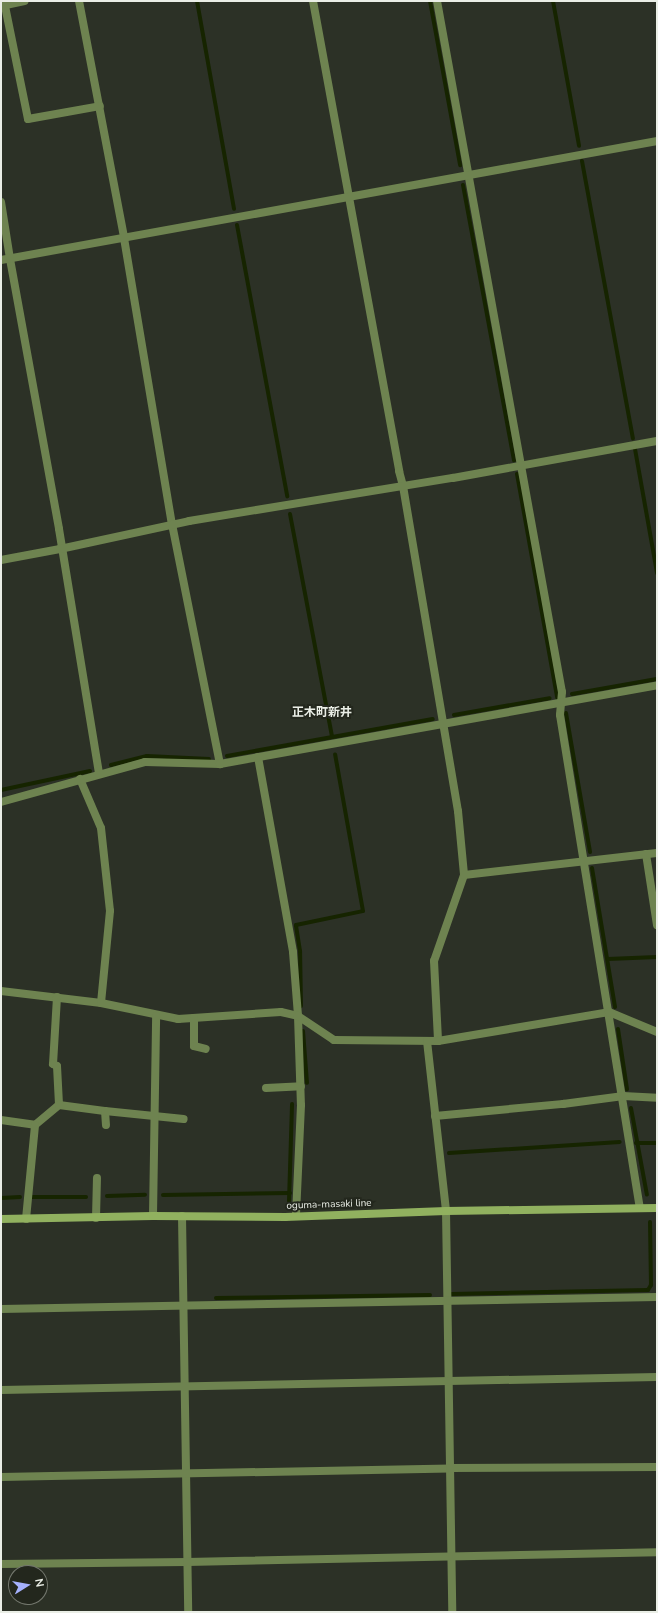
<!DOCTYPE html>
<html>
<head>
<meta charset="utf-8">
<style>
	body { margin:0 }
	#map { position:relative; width:658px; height:1613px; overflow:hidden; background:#2c3126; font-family:"Nunito Sans","Noto Sans JP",sans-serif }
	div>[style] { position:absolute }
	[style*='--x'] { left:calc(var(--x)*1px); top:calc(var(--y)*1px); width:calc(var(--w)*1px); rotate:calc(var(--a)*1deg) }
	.stream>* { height:4px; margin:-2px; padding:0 2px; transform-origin:2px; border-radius:2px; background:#162400 }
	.minor>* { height:8px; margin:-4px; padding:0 4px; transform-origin:4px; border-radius:4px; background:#6e8350 }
	.secondary>* { height:8px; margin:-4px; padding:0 4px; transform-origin:4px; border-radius:4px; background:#91b15f }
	span { translate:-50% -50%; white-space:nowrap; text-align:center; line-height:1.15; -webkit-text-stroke:4px #23271d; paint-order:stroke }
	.street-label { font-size:10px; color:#eaeee6 }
	.quarter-label { font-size:12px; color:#eaeee6; font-weight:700 }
	.frame { position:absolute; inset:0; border:2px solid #eaeee6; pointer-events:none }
	.north { position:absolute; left:8px; top:1565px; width:40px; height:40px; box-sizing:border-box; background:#23271d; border:1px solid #73776d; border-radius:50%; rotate:79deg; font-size:11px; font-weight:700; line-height:16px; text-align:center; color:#eaeee6 }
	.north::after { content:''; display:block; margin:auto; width:14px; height:18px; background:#a5b1fc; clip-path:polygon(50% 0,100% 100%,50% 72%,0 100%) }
</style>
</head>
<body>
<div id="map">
	<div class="stream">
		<i style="--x:197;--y:1;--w:211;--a:79.9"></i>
		<i style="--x:430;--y:1;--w:167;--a:79.6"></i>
		<i style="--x:553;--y:1;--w:147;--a:79.8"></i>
		<i style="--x:582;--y:161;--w:282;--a:79.6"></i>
		<i style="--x:463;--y:185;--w:280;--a:79.5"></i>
		<i style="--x:237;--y:225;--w:276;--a:79.5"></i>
		<i style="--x:635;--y:449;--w:126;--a:79.9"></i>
		<i style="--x:517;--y:474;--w:227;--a:79.8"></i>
		<i style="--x:290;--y:514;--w:227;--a:79.3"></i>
		<i style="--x:572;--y:694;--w:86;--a:-10"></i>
		<i style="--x:566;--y:713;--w:141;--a:80.2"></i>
		<i style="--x:454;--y:715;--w:97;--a:-10"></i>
		<i style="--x:227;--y:756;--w:209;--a:-10.2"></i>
		<i style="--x:111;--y:765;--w:37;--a:-14"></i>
		<i style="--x:147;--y:756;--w:62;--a:2.8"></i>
		<i style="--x:1;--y:790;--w:91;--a:-12.1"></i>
		<i style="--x:592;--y:868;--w:141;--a:80.6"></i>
		<i style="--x:608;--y:959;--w:49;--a:-2.3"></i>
		<i style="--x:301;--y:1006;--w:55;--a:-91"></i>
		<i style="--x:300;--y:951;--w:26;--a:-99"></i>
		<i style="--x:296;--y:925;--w:68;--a:-11.8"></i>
		<i style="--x:363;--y:911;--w:159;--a:-100.1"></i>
		<i style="--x:618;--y:1029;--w:61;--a:81.5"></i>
		<i style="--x:303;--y:1031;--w:52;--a:85.6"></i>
		<i style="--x:631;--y:1108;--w:88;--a:79.6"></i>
		<i style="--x:636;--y:1143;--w:21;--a:0"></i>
		<i style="--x:449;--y:1153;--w:171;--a:-3.7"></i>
		<i style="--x:163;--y:1195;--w:127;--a:-0.9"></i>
		<i style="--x:107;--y:1196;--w:38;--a:-2"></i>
		<i style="--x:32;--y:1197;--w:54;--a:0"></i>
		<i style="--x:1;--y:1198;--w:19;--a:-3"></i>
		<i style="--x:289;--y:1201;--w:97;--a:-88.2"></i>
		<i style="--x:452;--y:1294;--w:196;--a:-1.2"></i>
		<i style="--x:648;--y:1290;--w:6;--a:-59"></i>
		<i style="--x:651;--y:1285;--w:63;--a:-90.9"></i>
		<i style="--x:216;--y:1298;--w:214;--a:-0.8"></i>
	</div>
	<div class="minor">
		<i style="--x:79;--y:1;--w:241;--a:79.2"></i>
		<i style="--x:124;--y:238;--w:290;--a:80.5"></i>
		<i style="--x:172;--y:524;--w:245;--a:78.7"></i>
		<i style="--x:313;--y:1;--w:478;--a:79.6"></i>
		<i style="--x:399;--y:471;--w:16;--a:75"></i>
		<i style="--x:403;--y:486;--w:330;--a:80.4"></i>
		<i style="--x:458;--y:811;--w:64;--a:84.6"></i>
		<i style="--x:464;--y:875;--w:91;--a:109.2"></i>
		<i style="--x:434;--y:961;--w:80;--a:87.1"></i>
		<i style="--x:437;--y:1;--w:702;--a:79.75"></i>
		<i style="--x:562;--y:692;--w:23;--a:95"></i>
		<i style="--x:560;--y:715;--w:499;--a:80.8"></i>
		<i style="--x:1;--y:6;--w:24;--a:-12"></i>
		<i style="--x:5;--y:6;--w:115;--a:78.5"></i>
		<i style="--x:28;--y:119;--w:73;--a:-10.2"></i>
		<i style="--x:1;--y:202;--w:58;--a:81"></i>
		<i style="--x:10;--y:259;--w:274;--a:79.7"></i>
		<i style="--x:59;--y:529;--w:248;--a:80.7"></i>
		<i style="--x:1;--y:260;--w:667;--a:-10.28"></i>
		<i style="--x:1;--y:560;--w:60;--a:-10.6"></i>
		<i style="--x:60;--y:549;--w:132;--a:-12.2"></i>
		<i style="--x:189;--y:521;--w:267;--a:-9.3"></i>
		<i style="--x:453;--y:478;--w:207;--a:-10.3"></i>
		<i style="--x:258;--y:757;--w:198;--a:79.8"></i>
		<i style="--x:293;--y:952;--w:64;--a:85.5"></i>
		<i style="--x:298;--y:1016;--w:89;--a:88.1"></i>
		<i style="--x:301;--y:1105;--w:111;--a:92.6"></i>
		<i style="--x:80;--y:779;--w:53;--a:66.8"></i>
		<i style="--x:101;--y:828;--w:83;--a:83.8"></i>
		<i style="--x:110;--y:911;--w:92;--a:95.6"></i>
		<i style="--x:1;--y:802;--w:149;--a:-15.5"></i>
		<i style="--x:145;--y:762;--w:75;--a:1.5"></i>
		<i style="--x:220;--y:764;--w:444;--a:-10.2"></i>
		<i style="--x:646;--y:854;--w:72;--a:81.2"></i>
		<i style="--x:464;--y:875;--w:194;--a:-6.5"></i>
		<i style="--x:1;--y:991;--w:101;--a:6.8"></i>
		<i style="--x:101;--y:1003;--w:79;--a:11.7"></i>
		<i style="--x:178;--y:1019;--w:103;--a:-3.9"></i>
		<i style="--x:281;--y:1012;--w:17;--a:13"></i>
		<i style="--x:298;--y:1016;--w:43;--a:33.7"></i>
		<i style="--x:334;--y:1040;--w:104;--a:0.6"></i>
		<i style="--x:438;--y:1041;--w:173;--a:-9.6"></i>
		<i style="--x:609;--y:1012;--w:52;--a:22.6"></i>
		<i style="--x:57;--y:997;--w:67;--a:93.4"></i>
		<i style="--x:53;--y:1064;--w:4;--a:27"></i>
		<i style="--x:57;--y:1066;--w:39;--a:87"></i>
		<i style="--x:194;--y:1018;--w:28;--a:90"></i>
		<i style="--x:194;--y:1046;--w:12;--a:14"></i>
		<i style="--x:427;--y:1041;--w:171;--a:83.6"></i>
		<i style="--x:446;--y:1211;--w:401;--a:89.1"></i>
		<i style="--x:266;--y:1088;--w:35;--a:-3"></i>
		<i style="--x:105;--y:1111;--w:14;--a:86"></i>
		<i style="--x:435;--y:1116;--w:129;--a:-5.4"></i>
		<i style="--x:563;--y:1104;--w:61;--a:-7.6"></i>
		<i style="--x:623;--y:1096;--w:34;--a:3"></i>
		<i style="--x:1;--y:1120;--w:34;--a:8"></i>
		<i style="--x:35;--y:1125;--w:31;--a:-40"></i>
		<i style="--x:59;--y:1105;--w:46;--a:7.4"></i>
		<i style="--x:105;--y:1111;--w:79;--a:5.8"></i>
		<i style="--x:153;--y:1216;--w:200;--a:-89.1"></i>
		<i style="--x:182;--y:1216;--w:396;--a:89.1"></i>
		<i style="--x:96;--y:1218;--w:40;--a:-88.6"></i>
		<i style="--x:26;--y:1219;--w:94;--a:-84.5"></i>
		<i style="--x:1;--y:1309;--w:656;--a:-1.05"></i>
		<i style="--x:1;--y:1390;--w:656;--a:-1.14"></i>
		<i style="--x:1;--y:1477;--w:449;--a:-1.1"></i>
		<i style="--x:450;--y:1468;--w:207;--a:-0.3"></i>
		<i style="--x:1;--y:1564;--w:186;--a:-0.6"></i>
		<i style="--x:187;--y:1562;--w:470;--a:-1.2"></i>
	</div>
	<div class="secondary">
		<i style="--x:1;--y:1219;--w:152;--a:-1.1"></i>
		<i style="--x:153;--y:1216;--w:132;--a:0.4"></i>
		<i style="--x:285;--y:1217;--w:161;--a:-2.1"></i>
		<i style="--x:446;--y:1211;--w:211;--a:-0.8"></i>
	</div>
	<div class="street-label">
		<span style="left:329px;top:1205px;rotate:-2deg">oguma-masaki line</span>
	</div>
	<div class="quarter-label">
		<span style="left:322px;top:713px">正木町新井</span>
	</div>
	<div class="frame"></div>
	<div class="north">N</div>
</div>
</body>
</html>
